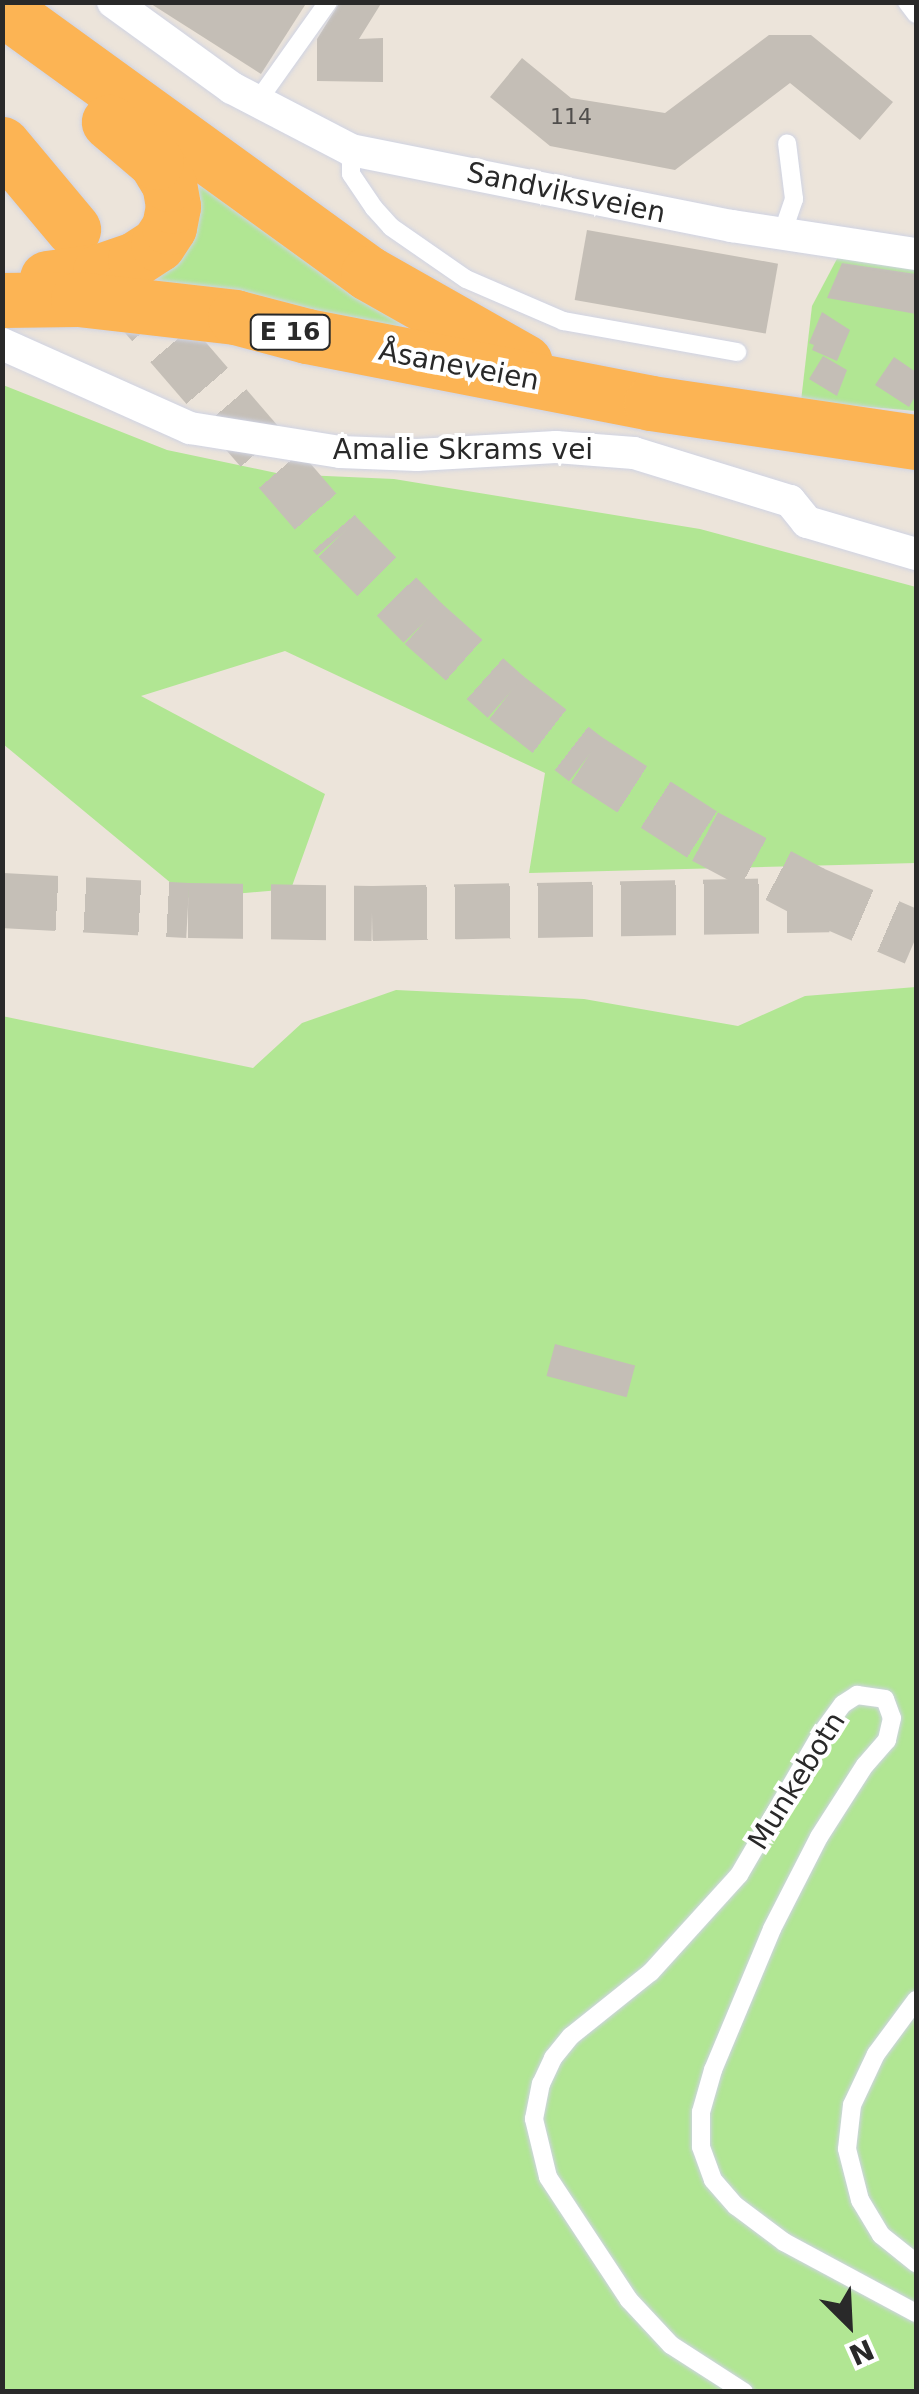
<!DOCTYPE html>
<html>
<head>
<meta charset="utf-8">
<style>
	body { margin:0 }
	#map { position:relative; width:919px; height:2394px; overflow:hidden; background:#ece4da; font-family:"DejaVu Sans",sans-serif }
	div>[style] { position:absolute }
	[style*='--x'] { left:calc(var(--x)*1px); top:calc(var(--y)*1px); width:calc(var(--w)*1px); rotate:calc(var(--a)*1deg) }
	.green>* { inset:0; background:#b1e693 }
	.building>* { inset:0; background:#c4beb6; transform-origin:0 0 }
	.trunk-tunnel>* { height:55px; margin-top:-27.5px; transform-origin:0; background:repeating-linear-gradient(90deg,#c5bfb7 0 55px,transparent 0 83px) }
	.roads { filter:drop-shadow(0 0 2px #cfd3e3) drop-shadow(0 0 2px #cfd3e3) }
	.service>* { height:18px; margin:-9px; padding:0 9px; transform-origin:9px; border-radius:9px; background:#fff }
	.minor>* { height:32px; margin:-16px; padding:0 16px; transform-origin:16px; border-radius:16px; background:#fff }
	.trunk>* { height:55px; margin:-27.5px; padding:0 27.5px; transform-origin:27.5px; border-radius:27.5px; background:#fcb454 }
	span { translate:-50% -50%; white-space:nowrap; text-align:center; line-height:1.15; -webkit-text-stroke:8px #fff; paint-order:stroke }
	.number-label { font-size:22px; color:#504e4c }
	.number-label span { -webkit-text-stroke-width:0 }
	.shield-label span { padding:2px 8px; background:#fff; border:2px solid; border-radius:8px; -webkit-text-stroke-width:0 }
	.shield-label { font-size:25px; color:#292929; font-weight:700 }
	.street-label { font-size:28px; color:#292929 }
	.frame { position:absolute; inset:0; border:5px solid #292929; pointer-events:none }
	.north { position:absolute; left:799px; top:2274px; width:100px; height:100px; -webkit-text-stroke:8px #fff; paint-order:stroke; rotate:156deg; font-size:28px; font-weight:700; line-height:40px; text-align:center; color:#292929 }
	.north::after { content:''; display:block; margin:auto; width:35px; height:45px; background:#292929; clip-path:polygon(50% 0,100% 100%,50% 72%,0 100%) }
</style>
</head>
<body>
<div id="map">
	<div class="green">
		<i style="clip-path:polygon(193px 163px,449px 338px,139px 283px)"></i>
		<i style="clip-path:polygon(839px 255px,916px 268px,916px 411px,801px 401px,812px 306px)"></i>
		<i style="clip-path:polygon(3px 385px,167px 450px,281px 474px,394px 479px,700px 529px,916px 587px,916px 863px,529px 873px,545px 773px,285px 651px,141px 696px,325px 794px,291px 889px,189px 898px,3px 744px)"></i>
		<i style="clip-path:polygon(916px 987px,916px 2391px,3px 2391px,2px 1016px,253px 1068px,302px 1023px,396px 990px,584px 999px,738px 1026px,805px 996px)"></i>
	</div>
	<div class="building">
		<i style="clip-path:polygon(148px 2px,307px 2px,261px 74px)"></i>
		<i style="clip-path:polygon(340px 2px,382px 2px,359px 39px,383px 38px,383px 82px,317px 81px,317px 39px)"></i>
		<i style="clip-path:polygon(769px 35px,811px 35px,893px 102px,860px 140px,790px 83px,675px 170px,550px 146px,490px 97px,522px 58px,571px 98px,665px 113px)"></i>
		<i style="left:587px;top:230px;width:194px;height:71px;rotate:10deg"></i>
		<i style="clip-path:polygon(842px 263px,916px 274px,916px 314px,827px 298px)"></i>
		<i style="clip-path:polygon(822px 312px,850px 330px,837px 361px,812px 350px,814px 345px,809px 343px)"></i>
		<i style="clip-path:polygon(823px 356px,847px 370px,837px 396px,809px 379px)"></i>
		<i style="clip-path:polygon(894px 357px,916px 372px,916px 395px,909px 407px,875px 385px)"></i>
		<i style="left:555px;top:1344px;width:83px;height:33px;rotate:15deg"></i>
	</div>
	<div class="trunk-tunnel">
		<i style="--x:117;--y:281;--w:338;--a:49.2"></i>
		<i style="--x:338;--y:537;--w:121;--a:45.3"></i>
		<i style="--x:423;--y:623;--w:111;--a:41.7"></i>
		<i style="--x:506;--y:697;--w:101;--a:37.8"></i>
		<i style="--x:586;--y:759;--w:142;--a:32.9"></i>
		<i style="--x:705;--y:836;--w:121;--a:28"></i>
		<i style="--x:812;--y:893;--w:113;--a:23.4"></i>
		<i style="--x:2;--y:900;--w:186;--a:3.1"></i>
		<i style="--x:188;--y:910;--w:184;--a:0.9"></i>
		<i style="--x:372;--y:913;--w:457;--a:-1.1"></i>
	</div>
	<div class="roads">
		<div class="service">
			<i style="--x:907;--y:2;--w:15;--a:53"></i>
			<i style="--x:257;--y:102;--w:123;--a:-54.6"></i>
			<i style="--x:351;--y:150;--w:24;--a:90"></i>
			<i style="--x:351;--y:174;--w:41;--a:55.9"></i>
			<i style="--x:374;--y:208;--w:25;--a:48"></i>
			<i style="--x:391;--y:227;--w:91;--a:34.7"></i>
			<i style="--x:466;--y:279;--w:106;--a:23.4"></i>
			<i style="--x:563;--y:321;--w:177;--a:10.1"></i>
			<i style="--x:782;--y:234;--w:37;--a:-71"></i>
			<i style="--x:794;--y:199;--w:56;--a:-97.1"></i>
			<i style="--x:916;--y:2000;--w:67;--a:126.5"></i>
			<i style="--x:876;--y:2054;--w:56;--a:115.2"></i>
			<i style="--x:852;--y:2105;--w:44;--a:96.5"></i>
			<i style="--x:847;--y:2149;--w:53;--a:75.7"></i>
			<i style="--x:860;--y:2200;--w:41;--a:59"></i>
			<i style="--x:881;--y:2235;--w:45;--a:38.7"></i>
			<i style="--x:744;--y:2392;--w:87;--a:-147.2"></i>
			<i style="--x:671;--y:2345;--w:62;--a:-133"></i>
			<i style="--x:629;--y:2300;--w:147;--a:-123.4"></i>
			<i style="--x:548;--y:2177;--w:60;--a:-103.6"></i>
			<i style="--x:534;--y:2119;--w:36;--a:-79"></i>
			<i style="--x:541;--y:2084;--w:29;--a:-65"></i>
			<i style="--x:553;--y:2058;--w:28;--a:-51"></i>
			<i style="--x:571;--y:2036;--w:102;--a:-38.7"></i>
			<i style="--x:651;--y:1972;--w:131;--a:-47.8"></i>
			<i style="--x:739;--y:1875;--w:163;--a:-59.8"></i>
			<i style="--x:821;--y:1734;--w:37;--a:-54"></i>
			<i style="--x:843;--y:1704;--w:17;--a:-33"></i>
			<i style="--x:857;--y:1695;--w:28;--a:8"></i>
			<i style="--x:885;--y:1699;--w:20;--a:70"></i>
			<i style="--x:892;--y:1718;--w:23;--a:103"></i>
			<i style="--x:887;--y:1740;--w:33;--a:131"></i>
			<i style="--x:865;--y:1765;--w:85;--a:122.6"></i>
			<i style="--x:819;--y:1837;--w:103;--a:117.1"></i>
			<i style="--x:772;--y:1929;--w:153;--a:112.7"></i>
			<i style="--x:713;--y:2070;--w:44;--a:105.9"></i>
			<i style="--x:701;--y:2112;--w:35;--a:90"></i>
			<i style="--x:701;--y:2147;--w:35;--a:70"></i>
			<i style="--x:713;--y:2180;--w:35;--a:49"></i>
			<i style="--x:736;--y:2206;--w:60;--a:36.9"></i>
			<i style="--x:784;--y:2242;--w:150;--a:28.3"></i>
		</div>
		<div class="minor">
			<i style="--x:113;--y:2;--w:147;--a:35.9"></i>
			<i style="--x:232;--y:88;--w:134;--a:27.5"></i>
			<i style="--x:351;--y:150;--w:389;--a:11.3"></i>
			<i style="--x:732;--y:226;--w:186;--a:8.7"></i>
			<i style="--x:2;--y:344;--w:206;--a:24.1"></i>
			<i style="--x:190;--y:428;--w:152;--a:9.1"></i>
			<i style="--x:340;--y:452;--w:77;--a:2.2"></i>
			<i style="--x:417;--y:455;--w:139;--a:-3.3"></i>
			<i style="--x:556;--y:447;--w:78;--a:4.4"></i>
			<i style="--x:634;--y:453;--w:163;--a:17.1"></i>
			<i style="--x:790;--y:501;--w:27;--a:51"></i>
			<i style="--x:807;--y:522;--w:114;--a:16.4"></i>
		</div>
		<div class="trunk">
			<i style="--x:2;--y:8;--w:452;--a:35.9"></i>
			<i style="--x:368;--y:273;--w:180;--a:29.5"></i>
			<i style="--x:2;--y:144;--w:111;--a:50.1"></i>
			<i style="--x:47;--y:278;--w:53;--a:-7.5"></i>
			<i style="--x:100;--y:271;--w:37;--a:-19"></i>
			<i style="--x:135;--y:259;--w:27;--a:-33"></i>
			<i style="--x:158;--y:244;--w:20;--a:-57"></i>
			<i style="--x:169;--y:227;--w:21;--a:-79"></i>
			<i style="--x:173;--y:206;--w:22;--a:-100"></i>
			<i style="--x:169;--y:184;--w:26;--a:-121"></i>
			<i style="--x:156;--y:162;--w:62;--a:-139.6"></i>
			<i style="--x:2;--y:300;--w:76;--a:-0.8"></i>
			<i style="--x:78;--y:299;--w:158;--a:6.5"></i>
			<i style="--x:235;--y:317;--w:74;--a:14.8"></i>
			<i style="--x:307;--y:336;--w:350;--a:11"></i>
			<i style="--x:651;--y:403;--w:268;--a:8.4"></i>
		</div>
	</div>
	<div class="number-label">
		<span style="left:571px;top:117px">114</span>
	</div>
	<div class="shield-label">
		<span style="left:290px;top:332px">E 16</span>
	</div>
	<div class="street-label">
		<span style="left:566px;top:193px;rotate:12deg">Sandviksveien</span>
		<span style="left:459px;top:366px;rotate:11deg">Åsaneveien</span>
		<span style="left:463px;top:450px">Amalie Skrams vei</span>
		<span style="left:797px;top:1781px;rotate:-58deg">Munkebotn</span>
	</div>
	<div class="frame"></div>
	<div class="north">N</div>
</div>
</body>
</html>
